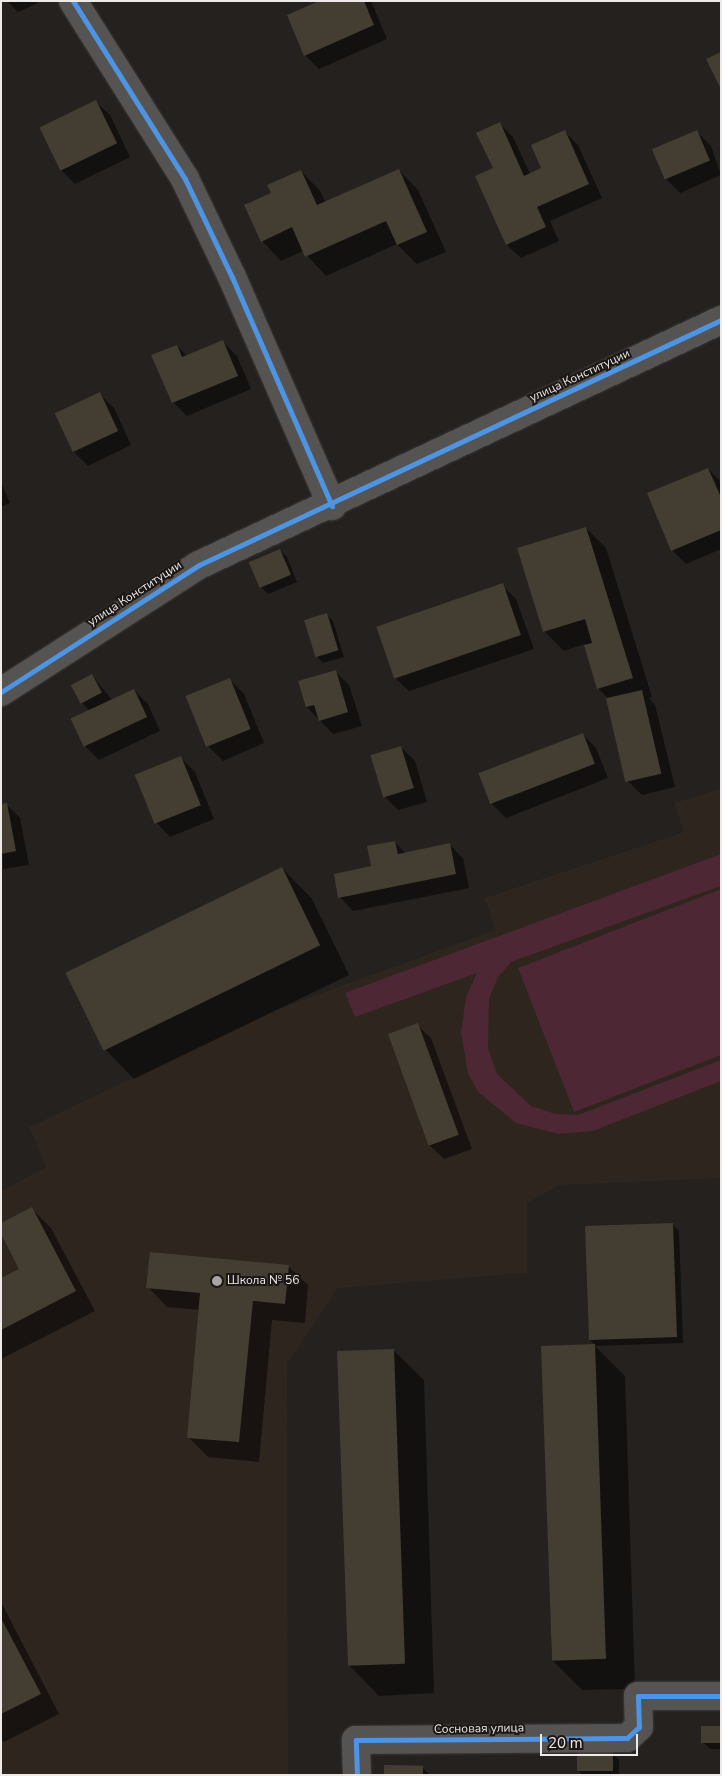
<!DOCTYPE html>
<html>
<head>
<meta charset="utf-8">
<style>
	body { margin:0 }
	#map { position:relative; width:722px; height:1776px; overflow:hidden; background:#24211f; font-family:"Nunito Sans",sans-serif }
	div>[style] { position:absolute }
	[style*='--x'] { left:calc(var(--x)*1px); top:calc(var(--y)*1px); width:calc(var(--w)*1px); rotate:calc(var(--a)*1deg) }
	.built>* { inset:0; background:#2e251e }
	.green>* { inset:0; background:#4d2733 }
	.shadow>* { inset:0; background:#0007 }
	.building>* { inset:0; background:#433e31; transform-origin:0 0 }
	.roads { filter:drop-shadow(0 0 1px #3e3b39) drop-shadow(0 0 1px #3e3b39) }
	.street>* { height:28px; margin:-14px; padding:0 14px; transform-origin:14px; border-radius:14px; background:#565452 }
	.cycleway>* { height:5px; margin:-2.5px; padding:0 2.5px; transform-origin:2.5px; border-radius:2.5px; background:#4d94e3 }
	.dots>* { width:14px; height:14px; translate:-50% -50%; box-sizing:border-box; border:2px solid #1c1714; border-radius:50% }
	span { translate:-50% -50%; white-space:nowrap; text-align:center; line-height:1.15; -webkit-text-stroke:4px #1c1714; paint-order:stroke }
	.street-label { font-size:12px; color:#edeae7 }
	.poi-label { font-size:12px; color:#edeae7 }
	.left { translate:0 -50%; text-align:left }
	.frame { position:absolute; inset:0; border:2px solid #edeae7; pointer-events:none }
	.scale { position:absolute; left:540px; top:1734px; width:98px; height:22px; box-sizing:border-box; border:2px solid #edeae7; border-top:0; padding-left:6px; font-size:15px; line-height:18px; white-space:nowrap; color:#edeae7; -webkit-text-stroke:4px #1c1714; paint-order:stroke }
</style>
</head>
<body>
<div id="map">
	<div class="built">
		<i style="clip-path:polygon(721px 789px,721px 1178px,560px 1185px,527px 1203px,527px 1273px,338px 1288px,287px 1364px,288px 1775px,1px 1775px,1px 1191px,46px 1167px,29px 1127px,278px 1009px,495px 930px,485px 898px,684px 832px,674px 803px)"></i>
	</div>
	<div class="green">
		<i style="clip-path:polygon(721px 854px,721px 886px,511px 962px,498px 977px,489px 999px,488px 1048px,497px 1074px,531px 1106px,556px 1114px,578px 1115px,721px 1060px,721px 1081px,593px 1131px,558px 1134px,516px 1123px,478px 1092px,468px 1073px,461px 1033px,466px 997px,477px 973px,355px 1017px,345px 993px)"></i>
		<i style="clip-path:polygon(721px 889px,721px 1055px,574px 1112px,518px 968px)"></i>
	</div>
	<div class="shadow">
		<i style="clip-path:polygon(7px 1px,37px 1px,38px 3px,18px 12px)"></i>
		<i style="clip-path:polygon(322px 1px,371px 1px,387px 39px,319px 69px,305px 55px)"></i>
		<i style="clip-path:polygon(96px 102px,110px 115px,130px 157px,75px 184px,61px 170px)"></i>
		<i style="clip-path:polygon(499px 123px,513px 137px,530px 174px,543px 168px,564px 131px,578px 145px,602px 198px,550px 221px,559px 241px,521px 258px,507px 245px,477px 177px,494px 169px)"></i>
		<i style="clip-path:polygon(697px 132px,711px 146px,721px 175px,680px 193px,666px 179px)"></i>
		<i style="clip-path:polygon(399px 170px,418px 190px,446px 252px,417px 264px,397px 244px,326px 276px,303px 251px,281px 261px,262px 241px,301px 171px,320px 191px,326px 203px)"></i>
		<i style="clip-path:polygon(223px 342px,237px 356px,251px 389px,187px 416px,173px 402px,177px 346px,187px 356px)"></i>
		<i style="clip-path:polygon(100px 394px,114px 408px,131px 445px,88px 466px,74px 452px)"></i>
		<i style="clip-path:polygon(708px 469px,721px 482px,721px 549px,686px 564px,672px 550px)"></i>
		<i style="clip-path:polygon(1px 483px,10px 503px,1px 507px)"></i>
		<i style="clip-path:polygon(586px 528px,606px 548px,652px 697px,649px 698px,655px 705px,675px 787px,642px 795px,628px 781px,608px 698px,598px 688px,585px 644px,564px 651px,544px 631px)"></i>
		<i style="clip-path:polygon(280px 550px,287px 557px,297px 582px,268px 594px,261px 587px)"></i>
		<i style="clip-path:polygon(502px 585px,516px 599px,534px 649px,409px 691px,395px 678px)"></i>
		<i style="clip-path:polygon(326px 614px,333px 621px,344px 657px,323px 663px,316px 656px)"></i>
		<i style="clip-path:polygon(335px 671px,349px 685px,362px 726px,333px 734px,307px 707px,299px 682px)"></i>
		<i style="clip-path:polygon(92px 675px,112px 700px,134px 690px,148px 704px,160px 731px,99px 760px,85px 746px,90px 711px,82px 703px)"></i>
		<i style="clip-path:polygon(230px 680px,244px 694px,264px 743px,223px 761px,209px 747px)"></i>
		<i style="clip-path:polygon(582px 734px,596px 748px,608px 778px,506px 818px,492px 804px)"></i>
		<i style="clip-path:polygon(401px 747px,415px 761px,427px 802px,398px 810px,384px 796px)"></i>
		<i style="clip-path:polygon(181px 758px,195px 772px,214px 819px,170px 837px,157px 823px)"></i>
		<i style="clip-path:polygon(6px 804px,20px 818px,29px 865px,3px 869px,1px 805px)"></i>
		<i style="clip-path:polygon(395px 842px,406px 854px,449px 844px,463px 858px,469px 888px,353px 911px,340px 897px)"></i>
		<i style="clip-path:polygon(282px 868px,312px 899px,349px 975px,134px 1079px,104px 1048px)"></i>
		<i style="clip-path:polygon(417px 1025px,431px 1038px,472px 1149px,444px 1159px,430px 1146px,390px 1035px)"></i>
		<i style="clip-path:polygon(32px 1209px,51px 1228px,95px 1311px,1px 1359px,1px 1280px,21px 1269px)"></i>
		<i style="clip-path:polygon(672px 1224px,679px 1231px,683px 1343px,595px 1346px,625px 1376px,635px 1689px,582px 1690px,552px 1660px,542px 1347px,596px 1346px,589px 1339px)"></i>
		<i style="clip-path:polygon(288px 1266px,308px 1285px,305px 1323px,272px 1320px,259px 1462px,208px 1457px,188px 1437px,200px 1310px,167px 1307px,148px 1287px)"></i>
		<i style="clip-path:polygon(393px 1350px,424px 1380px,434px 1693px,379px 1696px,349px 1665px)"></i>
		<i style="clip-path:polygon(1px 1602px,59px 1714px,4px 1742px,1px 1739px)"></i>
		<i style="clip-path:polygon(721px 1727px,721px 1749px,710px 1749px,703px 1742px)"></i>
		<i style="clip-path:polygon(612px 1753px,619px 1760px,619px 1775px,583px 1775px,578px 1771px)"></i>
		<i style="clip-path:polygon(423px 1768px,430px 1775px,384px 1775px)"></i>
	</div>
	<div class="building">
		<i style="clip-path:polygon(319px 1px,364px 1px,374px 25px,304px 56px,287px 15px)"></i>
		<i style="clip-path:polygon(721px 52px,721px 89px,706px 59px)"></i>
		<i style="left:96px;top:100px;width:48px;height:63px;rotate:64deg"></i>
		<i style="clip-path:polygon(500px 122px,524px 176px,541px 168px,531px 145px,565px 130px,589px 184px,537px 207px,546px 227px,506px 245px,475px 176px,493px 168px,476px 133px)"></i>
		<i style="left:697px;top:130px;width:33px;height:49px;rotate:67deg"></i>
		<i style="clip-path:polygon(399px 169px,427px 232px,397px 245px,386px 221px,305px 257px,292px 227px,261px 242px,244px 205px,271px 193px,267px 185px,301px 170px,317px 205px)"></i>
		<i style="clip-path:polygon(223px 340px,238px 376px,172px 403px,151px 355px,177px 345px,182px 357px)"></i>
		<i style="left:100px;top:392px;width:43px;height:50px;rotate:65deg"></i>
		<i style="clip-path:polygon(708px 468px,721px 497px,721px 530px,671px 551px,647px 493px)"></i>
		<i style="clip-path:polygon(586px 527px,633px 678px,597px 689px,584px 645px,592px 643px,585px 619px,543px 632px,517px 548px)"></i>
		<i style="left:280px;top:549px;width:28px;height:34px;rotate:67deg"></i>
		<i style="left:503px;top:583px;width:55px;height:134px;rotate:71deg"></i>
		<i style="left:327px;top:613px;width:39px;height:24px;rotate:73deg"></i>
		<i style="clip-path:polygon(336px 670px,348px 712px,319px 721px,314px 705px,306px 707px,298px 681px)"></i>
		<i style="left:92px;top:674px;width:21px;height:24px;rotate:62deg"></i>
		<i style="left:230px;top:678px;width:55px;height:48px;rotate:68deg"></i>
		<i style="left:134px;top:689px;width:31px;height:70px;rotate:65deg"></i>
		<i style="left:642px;top:690px;width:86px;height:37px;rotate:77deg"></i>
		<i style="left:583px;top:733px;width:33px;height:112px;rotate:69deg"></i>
		<i style="left:401px;top:746px;width:44px;height:32px;rotate:73deg"></i>
		<i style="left:181px;top:756px;width:53px;height:50px;rotate:68deg"></i>
		<i style="clip-path:polygon(7px 803px,16px 851px,1px 854px,1px 804px)"></i>
		<i style="clip-path:polygon(395px 841px,398px 854px,450px 843px,456px 874px,338px 898px,334px 874px,371px 866px,367px 846px)"></i>
		<i style="left:282px;top:867px;width:87px;height:241px;rotate:64deg"></i>
		<i style="left:418px;top:1023px;width:119px;height:32px;rotate:70deg"></i>
		<i style="clip-path:polygon(32px 1207px,76px 1291px,1px 1330px,1px 1278px,19px 1269px,1px 1234px,1px 1223px)"></i>
		<i style="left:673px;top:1223px;width:114px;height:88px;rotate:88deg"></i>
		<i style="clip-path:polygon(150px 1252px,289px 1265px,285px 1304px,253px 1301px,239px 1442px,187px 1438px,200px 1293px,146px 1288px)"></i>
		<i style="left:595px;top:1344px;width:315px;height:54px;rotate:88deg"></i>
		<i style="left:394px;top:1349px;width:315px;height:57px;rotate:88deg"></i>
		<i style="clip-path:polygon(1px 1618px,41px 1694px,1px 1714px)"></i>
		<i style="left:701px;top:1726px;width:20px;height:17px"></i>
		<i style="left:613px;top:1752px;width:19px;height:36px;rotate:90deg"></i>
		<i style="left:384px;top:1765px;width:39px;height:10px;rotate:1deg"></i>
	</div>
	<div class="roads">
		<div class="street">
			<i style="--x:73;--y:1;--w:210;--a:57.8"></i>
			<i style="--x:185;--y:179;--w:109;--a:64.4"></i>
			<i style="--x:232;--y:277;--w:250;--a:66.4"></i>
			<i style="--x:1;--y:692;--w:235;--a:-32.7"></i>
			<i style="--x:199;--y:565;--w:577;--a:-25.14"></i>
			<i style="--x:357;--y:1775;--w:35;--a:-92"></i>
			<i style="--x:356;--y:1740;--w:271;--a:-0.4"></i>
			<i style="--x:627;--y:1738;--w:16;--a:-43"></i>
			<i style="--x:639;--y:1727;--w:31;--a:-92"></i>
			<i style="--x:638;--y:1696;--w:83;--a:0"></i>
		</div>
	</div>
	<div class="cycleway">
		<i style="--x:73;--y:1;--w:210;--a:57.8"></i>
		<i style="--x:185;--y:179;--w:109;--a:64.4"></i>
		<i style="--x:232;--y:277;--w:250;--a:66.4"></i>
		<i style="--x:1;--y:692;--w:235;--a:-32.7"></i>
		<i style="--x:199;--y:565;--w:577;--a:-25.14"></i>
		<i style="--x:357;--y:1775;--w:35;--a:-92"></i>
		<i style="--x:356;--y:1740;--w:271;--a:-0.4"></i>
		<i style="--x:627;--y:1738;--w:16;--a:-43"></i>
		<i style="--x:639;--y:1727;--w:31;--a:-92"></i>
		<i style="--x:638;--y:1696;--w:83;--a:0"></i>
	</div>
	<div class="dots">
		<i style="left:217px;top:1281px;background:#a7a4a1"></i>
	</div>
	<div class="street-label">
		<span style="left:580px;top:376px;rotate:-25deg">улица Конституции</span>
		<span style="left:135px;top:594px;rotate:-33deg">улица Конституции</span>
		<span style="left:479px;top:1729px;rotate:-1deg">Сосновая улица</span>
	</div>
	<div class="poi-label">
		<span class="left" style="left:227px;top:1281px">Школа № 56</span>
	</div>
	<div class="frame"></div>
	<div class="scale">20 m</div>
</div>
</body>
</html>
